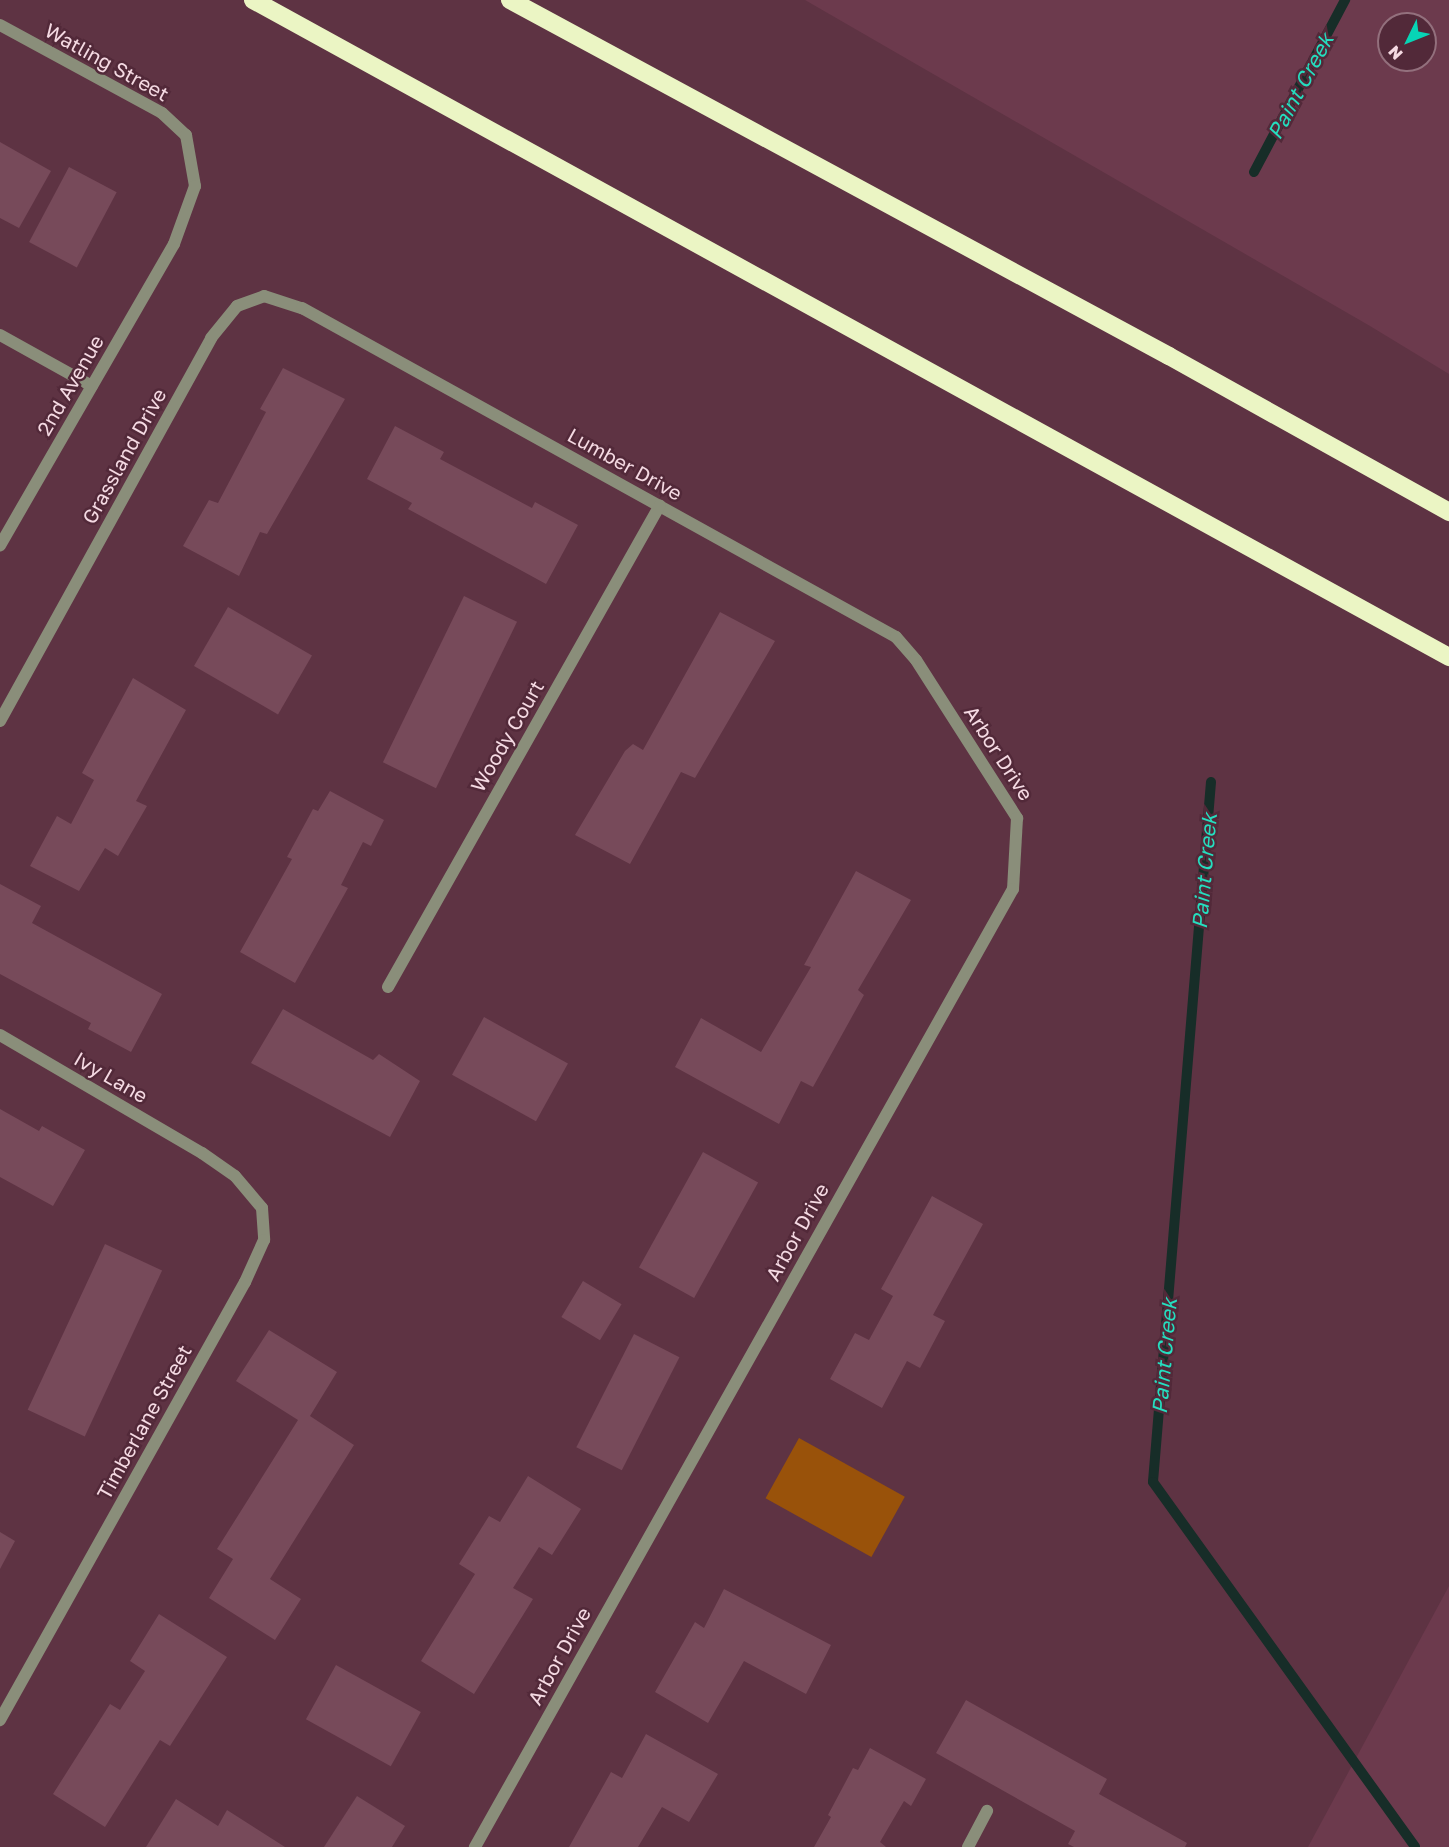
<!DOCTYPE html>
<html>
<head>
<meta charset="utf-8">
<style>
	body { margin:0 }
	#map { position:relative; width:1449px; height:1847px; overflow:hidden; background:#5e3343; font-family:"Golos Text",sans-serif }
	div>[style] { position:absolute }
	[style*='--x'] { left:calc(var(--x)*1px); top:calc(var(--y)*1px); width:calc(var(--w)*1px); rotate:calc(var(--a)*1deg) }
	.built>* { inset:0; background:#6c3a4d }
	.green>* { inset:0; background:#99520a; transform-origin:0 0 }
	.stream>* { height:10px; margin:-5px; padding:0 5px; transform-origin:5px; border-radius:5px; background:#172d28 }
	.building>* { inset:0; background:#774a5a; transform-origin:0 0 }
	.service>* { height:12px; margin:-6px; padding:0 6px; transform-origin:6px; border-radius:6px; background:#8a8e7a }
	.minor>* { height:12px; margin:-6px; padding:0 6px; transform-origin:6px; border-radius:6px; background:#8a8e7a }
	.motorway>* { height:18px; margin:-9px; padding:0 9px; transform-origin:9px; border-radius:9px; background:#ebf5c4 }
	span { translate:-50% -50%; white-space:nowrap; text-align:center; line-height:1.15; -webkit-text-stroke:5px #522939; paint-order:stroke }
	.street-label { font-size:20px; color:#f5dae3 }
	.water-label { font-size:21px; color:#25debf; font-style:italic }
	.north { position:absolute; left:1377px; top:12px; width:60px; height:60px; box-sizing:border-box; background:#522939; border:2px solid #93707d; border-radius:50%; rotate:227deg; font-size:16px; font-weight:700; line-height:24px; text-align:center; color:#f5dae3 }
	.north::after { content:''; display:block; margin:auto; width:21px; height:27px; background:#07d5b6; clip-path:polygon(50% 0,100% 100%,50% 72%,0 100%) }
</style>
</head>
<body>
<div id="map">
	<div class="built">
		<i style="clip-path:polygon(evenodd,805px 0,1449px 0,1449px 374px,1370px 326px,805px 0,1389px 24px,1425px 24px,1425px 60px,1389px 60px,1389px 24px)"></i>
		<i style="clip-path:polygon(1449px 1586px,1449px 1847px,1308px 1847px)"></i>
	</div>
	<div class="green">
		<i style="left:799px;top:1438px;width:121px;height:69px;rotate:29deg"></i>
	</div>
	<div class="stream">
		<i style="--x:1254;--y:172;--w:195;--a:-62.1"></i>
		<i style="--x:1211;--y:782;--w:702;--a:94.74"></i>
		<i style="--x:1153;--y:1482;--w:449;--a:54.3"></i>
	</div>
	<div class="building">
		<i style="clip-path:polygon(0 142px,51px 171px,19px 228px,0 218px)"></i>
		<i style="left:69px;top:167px;width:54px;height:85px;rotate:28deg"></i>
		<i style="clip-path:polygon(283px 368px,345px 399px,267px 534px,260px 532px,239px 576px,183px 546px,209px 500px,218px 503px,266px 412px,260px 409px)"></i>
		<i style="clip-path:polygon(395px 426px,444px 452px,440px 459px,532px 508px,535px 502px,578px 525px,546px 584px,408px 509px,412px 503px,367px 479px)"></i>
		<i style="left:464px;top:596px;width:59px;height:185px;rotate:26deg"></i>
		<i style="left:228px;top:607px;width:97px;height:68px;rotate:30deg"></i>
		<i style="clip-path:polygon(720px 612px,775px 641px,695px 778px,681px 772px,630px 864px,575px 835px,625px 751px,633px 744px,643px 750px)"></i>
		<i style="clip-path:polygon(133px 678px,186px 710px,136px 801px,147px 806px,118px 856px,105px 848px,79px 891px,30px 866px,57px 816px,71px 824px,94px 780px,82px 773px)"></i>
		<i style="clip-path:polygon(330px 791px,384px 820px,371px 846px,363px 842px,341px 885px,348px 888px,295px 983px,240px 952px,292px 859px,287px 857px,313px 809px,318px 811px)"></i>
		<i style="clip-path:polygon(856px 871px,911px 900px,858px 990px,864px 995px,813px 1087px,801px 1081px,779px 1124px,675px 1067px,701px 1018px,761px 1052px,811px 967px,804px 965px)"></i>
		<i style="clip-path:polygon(0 884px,41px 906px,32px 923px,162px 994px,131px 1052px,88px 1029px,91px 1023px,0 974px)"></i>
		<i style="clip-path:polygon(283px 1009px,373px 1060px,379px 1054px,420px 1081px,390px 1137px,251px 1063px)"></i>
		<i style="left:484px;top:1017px;width:96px;height:66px;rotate:29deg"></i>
		<i style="clip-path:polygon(0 1109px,39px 1131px,42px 1126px,85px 1150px,53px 1206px,0 1177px)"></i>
		<i style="left:703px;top:1152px;width:63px;height:132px;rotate:29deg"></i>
		<i style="clip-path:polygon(932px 1196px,983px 1224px,933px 1315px,945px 1321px,920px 1368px,907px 1361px,882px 1408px,830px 1379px,855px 1333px,869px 1340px,893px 1296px,881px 1289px)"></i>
		<i style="left:105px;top:1244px;width:63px;height:183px;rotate:25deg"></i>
		<i style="left:583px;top:1281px;width:45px;height:42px;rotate:31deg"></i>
		<i style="clip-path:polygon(269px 1330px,337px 1372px,310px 1416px,354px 1445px,270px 1579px,301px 1599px,275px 1640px,209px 1598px,233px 1559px,217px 1549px,298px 1420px,236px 1381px)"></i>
		<i style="left:634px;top:1334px;width:51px;height:127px;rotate:27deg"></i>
		<i style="clip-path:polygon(528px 1476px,581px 1509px,552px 1555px,539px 1547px,513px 1588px,533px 1599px,474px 1694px,421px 1661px,475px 1574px,459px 1564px,489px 1516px,500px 1522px)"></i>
		<i style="clip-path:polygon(0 1532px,15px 1541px,0 1569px)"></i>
		<i style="clip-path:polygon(724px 1589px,831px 1645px,806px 1694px,744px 1661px,708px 1723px,655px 1692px,695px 1622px,704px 1628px)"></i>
		<i style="clip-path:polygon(159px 1614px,227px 1657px,170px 1746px,160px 1740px,105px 1827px,53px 1794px,110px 1704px,120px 1710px,145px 1671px,130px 1661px)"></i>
		<i style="left:336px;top:1665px;width:97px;height:62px;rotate:29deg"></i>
		<i style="clip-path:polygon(966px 1700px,1107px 1779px,1099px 1794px,1187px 1843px,1185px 1847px,1074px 1847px,1068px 1844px,1075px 1831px,936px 1753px)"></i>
		<i style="clip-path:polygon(646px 1734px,718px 1774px,689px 1822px,662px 1807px,638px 1847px,569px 1847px,611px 1772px,622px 1778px)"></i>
		<i style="clip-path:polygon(870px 1748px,926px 1779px,911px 1806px,904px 1801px,880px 1842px,886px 1847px,814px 1847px,831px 1817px,828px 1815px,853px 1768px,858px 1770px)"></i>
		<i style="clip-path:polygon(357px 1796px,405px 1826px,392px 1847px,324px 1847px)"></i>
		<i style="clip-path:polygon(176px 1799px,218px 1826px,227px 1810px,285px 1847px,146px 1847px)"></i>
	</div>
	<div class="service">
		<i style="--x:0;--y:335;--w:105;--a:29"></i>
	</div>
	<div class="minor">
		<i style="--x:0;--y:25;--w:184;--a:28.5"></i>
		<i style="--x:162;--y:113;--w:33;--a:43"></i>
		<i style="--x:186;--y:135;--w:52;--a:80"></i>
		<i style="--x:195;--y:186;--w:62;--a:109.9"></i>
		<i style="--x:174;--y:244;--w:348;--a:120"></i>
		<i style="--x:0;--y:721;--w:437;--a:-61.1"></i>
		<i style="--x:211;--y:338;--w:41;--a:-50.9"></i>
		<i style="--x:237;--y:306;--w:29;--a:-20"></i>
		<i style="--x:264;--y:296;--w:40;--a:18"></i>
		<i style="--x:302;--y:308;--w:679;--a:28.98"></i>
		<i style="--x:896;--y:637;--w:30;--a:49"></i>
		<i style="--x:916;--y:660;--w:188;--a:57.4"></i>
		<i style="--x:1017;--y:818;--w:71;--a:93.2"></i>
		<i style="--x:1013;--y:889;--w:1099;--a:119.32"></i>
		<i style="--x:388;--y:987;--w:553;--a:-60.56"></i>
		<i style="--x:0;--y:1035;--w:234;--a:30.3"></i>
		<i style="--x:202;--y:1153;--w:40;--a:34.9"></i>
		<i style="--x:235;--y:1176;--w:42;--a:49.8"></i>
		<i style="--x:262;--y:1208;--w:32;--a:86"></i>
		<i style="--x:264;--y:1240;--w:46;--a:114.3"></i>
		<i style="--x:245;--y:1282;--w:502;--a:119.22"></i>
		<i style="--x:968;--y:1847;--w:41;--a:-62.2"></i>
	</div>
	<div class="motorway">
		<i style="--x:253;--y:0;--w:1365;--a:28.78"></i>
		<i style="--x:510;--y:0;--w:749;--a:28.38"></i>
		<i style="--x:1169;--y:356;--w:321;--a:29.1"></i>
	</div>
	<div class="street-label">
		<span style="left:107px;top:62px;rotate:29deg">Watling Street</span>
		<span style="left:70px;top:385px;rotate:-60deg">2nd Avenue</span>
		<span style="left:124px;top:456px;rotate:-61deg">Grassland Drive</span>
		<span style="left:625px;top:464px;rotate:29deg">Lumber Drive</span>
		<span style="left:507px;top:736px;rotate:-60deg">Woody Court</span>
		<span style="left:999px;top:753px;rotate:57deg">Arbor Drive</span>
		<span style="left:111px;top:1077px;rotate:30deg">Ivy Lane</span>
		<span style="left:797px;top:1232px;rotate:-61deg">Arbor Drive</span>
		<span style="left:144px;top:1422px;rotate:-61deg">Timberlane Street</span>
		<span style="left:559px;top:1656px;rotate:-61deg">Arbor Drive</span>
	</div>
	<div class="water-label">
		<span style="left:1300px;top:86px;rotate:-62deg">Paint Creek</span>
		<span style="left:1204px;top:871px;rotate:-85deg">Paint Creek</span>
		<span style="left:1164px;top:1356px;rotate:-85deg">Paint Creek</span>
	</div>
	<div class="north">N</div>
</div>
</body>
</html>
